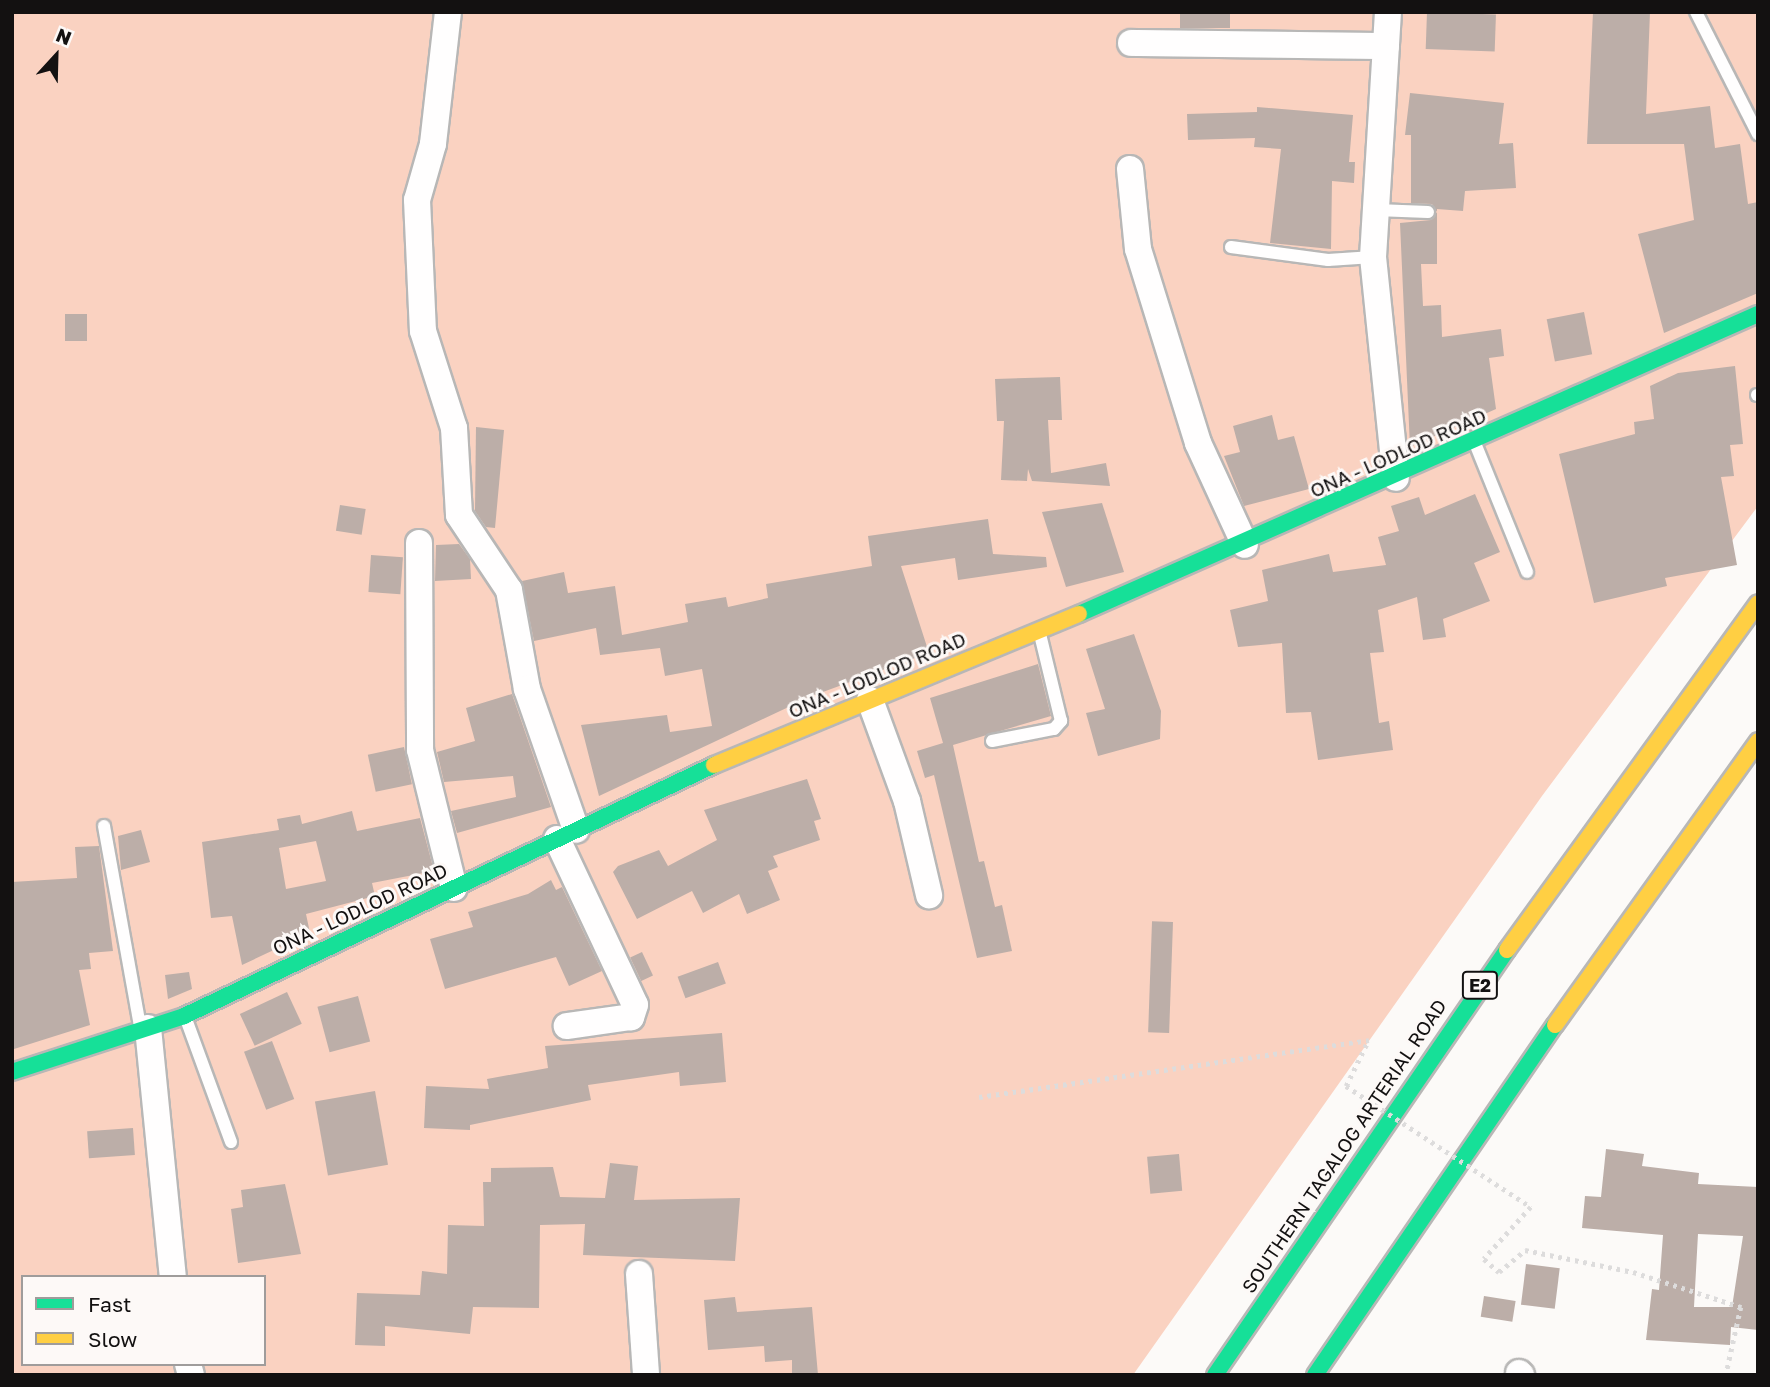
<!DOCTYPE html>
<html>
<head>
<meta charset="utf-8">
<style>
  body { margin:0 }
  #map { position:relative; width:1770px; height:1387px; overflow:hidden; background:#fcfaf8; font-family:"Golos Text",sans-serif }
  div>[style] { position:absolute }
  .forest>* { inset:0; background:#fad2c1 }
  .building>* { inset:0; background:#bcaea8; transform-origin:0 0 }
  .path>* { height:4.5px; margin-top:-2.25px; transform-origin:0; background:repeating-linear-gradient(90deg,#dddcdc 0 3.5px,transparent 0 8.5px) }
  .roads { filter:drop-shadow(2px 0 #b8b7b6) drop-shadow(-2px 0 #b8b7b6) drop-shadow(0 2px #b8b7b6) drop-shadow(0 -2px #b8b7b6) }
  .lane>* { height:12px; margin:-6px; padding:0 6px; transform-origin:6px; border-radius:6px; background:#fffefe }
  .street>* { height:26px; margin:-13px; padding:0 13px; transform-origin:13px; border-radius:13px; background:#fffefe }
  .fast>* { height:16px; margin:-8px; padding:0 8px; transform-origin:8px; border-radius:8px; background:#16e098 }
  .slow>* { height:16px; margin:-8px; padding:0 8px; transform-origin:8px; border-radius:8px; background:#ffcf43 }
  .path-bridge>* { height:4.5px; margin-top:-2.25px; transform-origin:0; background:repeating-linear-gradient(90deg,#dddcdc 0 3.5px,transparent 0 8.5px) }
  span { translate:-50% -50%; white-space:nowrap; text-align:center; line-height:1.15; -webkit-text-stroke:6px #fdf9f7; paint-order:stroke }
  .shield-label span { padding:2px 5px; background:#fdf9f7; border:2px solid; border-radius:5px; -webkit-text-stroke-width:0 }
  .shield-label { font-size:18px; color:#131111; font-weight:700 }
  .street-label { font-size:19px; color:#131111 }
  .frame { position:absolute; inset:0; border:14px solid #131111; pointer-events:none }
  .legend { position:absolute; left:21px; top:1275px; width:245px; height:91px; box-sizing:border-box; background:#fdf9f7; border:2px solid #9f9c9b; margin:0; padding:9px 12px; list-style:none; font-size:21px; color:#131111 }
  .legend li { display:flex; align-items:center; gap:14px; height:35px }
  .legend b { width:35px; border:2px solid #9f9c9b }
  .north { position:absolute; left:21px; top:21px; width:70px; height:70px; -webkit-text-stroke:5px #fdf9f7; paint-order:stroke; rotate:22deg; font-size:19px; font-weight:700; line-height:28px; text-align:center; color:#131111 }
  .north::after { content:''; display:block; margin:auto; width:24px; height:32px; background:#131111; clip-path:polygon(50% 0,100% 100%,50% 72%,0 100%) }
</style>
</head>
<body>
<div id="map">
  <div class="forest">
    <div style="clip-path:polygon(evenodd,12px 12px,1758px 12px,1758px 506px,1542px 796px,1133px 1375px,12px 1375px,12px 12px,23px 1277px,264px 1277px,264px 1364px,23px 1364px,23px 1277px)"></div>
  </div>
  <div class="building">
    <div style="left:1180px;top:12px;width:50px;height:16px"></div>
    <div style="left:1427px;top:12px;width:69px;height:37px;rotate:2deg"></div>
    <div style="clip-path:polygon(1593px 12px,1650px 12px,1646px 114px,1710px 106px,1715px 148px,1740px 144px,1748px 204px,1758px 202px,1758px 293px,1664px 333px,1638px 234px,1694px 220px,1684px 144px,1587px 144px)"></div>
    <div style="clip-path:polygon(1410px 93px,1504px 103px,1499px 144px,1513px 143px,1516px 188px,1465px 191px,1463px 211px,1437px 209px,1437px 264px,1421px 264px,1423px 306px,1441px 305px,1442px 337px,1501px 329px,1504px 356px,1489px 358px,1496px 409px,1410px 447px,1400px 223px,1431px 220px,1437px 212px,1432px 204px,1411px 203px,1411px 135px,1405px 135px)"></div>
    <div style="clip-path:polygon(1257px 107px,1353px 115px,1349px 162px,1355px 162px,1354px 183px,1332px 181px,1331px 249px,1270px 243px,1281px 149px,1254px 147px,1255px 138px,1188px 140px,1187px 114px,1257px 112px)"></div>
    <div style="left:1584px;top:312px;width:43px;height:38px;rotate:79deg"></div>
    <div style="left:65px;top:314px;width:22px;height:27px"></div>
    <div style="clip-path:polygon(1735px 366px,1743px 444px,1730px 445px,1734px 476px,1721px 477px,1737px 565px,1665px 578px,1667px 586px,1594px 603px,1559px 454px,1635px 434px,1634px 422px,1654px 419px,1650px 386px,1678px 373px)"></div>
    <div style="clip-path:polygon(1060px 377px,1062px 420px,1048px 420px,1051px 473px,1106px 463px,1110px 486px,1032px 481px,1028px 469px,1027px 481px,1001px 480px,1004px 421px,997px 421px,995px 379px)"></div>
    <div style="clip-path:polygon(1272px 415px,1278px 440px,1294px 436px,1309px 489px,1244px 506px,1224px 456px,1240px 452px,1233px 426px)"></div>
    <div style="clip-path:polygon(476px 427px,504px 430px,495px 528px,486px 527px,475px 511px)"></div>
    <div style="clip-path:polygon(1475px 494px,1500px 552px,1474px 563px,1490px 601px,1443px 619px,1446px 637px,1423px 640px,1417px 597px,1378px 610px,1384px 652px,1370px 653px,1379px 723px,1389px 721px,1393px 750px,1318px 760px,1311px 712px,1286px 713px,1282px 643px,1238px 647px,1230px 610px,1268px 601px,1262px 570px,1329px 554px,1333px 572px,1386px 565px,1378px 537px,1399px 531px,1391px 506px,1419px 497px,1425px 515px)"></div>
    <div style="clip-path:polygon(1102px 503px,1124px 572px,1066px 587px,1042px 512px)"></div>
    <div style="left:340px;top:505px;width:26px;height:26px;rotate:9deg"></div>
    <div style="clip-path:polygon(988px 519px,993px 554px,1046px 557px,1047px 567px,958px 580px,955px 558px,901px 566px,929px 653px,812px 696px,599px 796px,581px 725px,667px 715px,670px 732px,712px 726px,702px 669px,665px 676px,660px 648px,600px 655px,596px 628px,534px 641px,522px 581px,564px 572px,568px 593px,615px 586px,622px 635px,688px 622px,685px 604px,726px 597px,728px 607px,768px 598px,766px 584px,872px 566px,868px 536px)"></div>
    <div style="clip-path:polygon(459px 544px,470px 559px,471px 579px,435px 581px,436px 545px)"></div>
    <div style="left:371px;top:555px;width:32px;height:37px;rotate:4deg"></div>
    <div style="clip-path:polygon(1134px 634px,1161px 711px,1160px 739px,1098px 756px,1086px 713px,1105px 709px,1086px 649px)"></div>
    <div style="clip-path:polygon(1038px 664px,1051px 716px,953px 745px,979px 862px,984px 861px,995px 907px,1002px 905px,1012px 951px,977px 958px,934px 775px,925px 778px,917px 751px,943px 743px,930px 698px)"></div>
    <div style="clip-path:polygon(512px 694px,551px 807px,457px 833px,451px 811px,516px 797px,513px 776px,444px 782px,437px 752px,475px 741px,466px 708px)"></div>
    <div style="left:404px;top:747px;width:38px;height:37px;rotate:78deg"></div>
    <div style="clip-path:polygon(807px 779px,821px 819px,814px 821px,820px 840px,773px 856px,778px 867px,768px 871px,780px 900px,747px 914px,739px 894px,703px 913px,692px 891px,637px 919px,613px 872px,618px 866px,659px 850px,668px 866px,717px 840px,704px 810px)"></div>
    <div style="clip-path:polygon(evenodd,352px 811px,357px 831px,420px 818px,434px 871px,372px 883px,375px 896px,306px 914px,310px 933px,242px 965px,232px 916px,211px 918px,202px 842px,279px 830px,277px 819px,300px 815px,302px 824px,352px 811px,316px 841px,326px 881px,286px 889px,279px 848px,316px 841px)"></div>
    <div style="clip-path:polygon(141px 830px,150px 862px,121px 870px,118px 836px)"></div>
    <div style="clip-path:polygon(99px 846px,113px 951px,89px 953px,91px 969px,79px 970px,90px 1025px,14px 1049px,12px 882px,77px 878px,75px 847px)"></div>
    <div style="clip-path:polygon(551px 880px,556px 890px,562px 887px,602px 971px,569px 986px,556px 957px,445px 989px,430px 939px,473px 927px,468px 912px,528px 894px)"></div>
    <div style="left:1173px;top:922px;width:111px;height:21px;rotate:92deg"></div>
    <div style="left:642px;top:952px;width:26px;height:13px;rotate:65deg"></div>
    <div style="left:718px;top:962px;width:23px;height:43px;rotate:70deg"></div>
    <div style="clip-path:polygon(189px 972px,192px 989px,168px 999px,165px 975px)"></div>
    <div style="left:287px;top:992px;width:35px;height:52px;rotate:65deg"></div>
    <div style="left:358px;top:996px;width:47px;height:42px;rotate:75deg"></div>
    <div style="clip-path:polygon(722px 1033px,726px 1082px,680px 1086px,679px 1072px,588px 1085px,591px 1100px,470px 1125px,470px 1130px,424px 1128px,426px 1086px,489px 1089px,487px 1079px,548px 1068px,545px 1046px)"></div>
    <div style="left:272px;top:1041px;width:62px;height:30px;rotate:69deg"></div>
    <div style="left:375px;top:1091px;width:75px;height:61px;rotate:80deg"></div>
    <div style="left:133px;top:1128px;width:27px;height:46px;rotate:86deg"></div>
    <div style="clip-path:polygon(evenodd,1606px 1149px,1644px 1154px,1642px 1166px,1699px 1173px,1698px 1184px,1758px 1187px,1758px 1330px,1731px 1327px,1730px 1345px,1646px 1340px,1652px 1289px,1659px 1290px,1663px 1235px,1582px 1228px,1585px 1196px,1601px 1197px,1606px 1149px,1698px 1234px,1743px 1236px,1732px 1307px,1694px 1307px,1698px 1234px)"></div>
    <div style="left:1179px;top:1154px;width:37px;height:32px;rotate:85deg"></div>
    <div style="clip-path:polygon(610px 1163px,638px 1166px,634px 1200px,740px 1198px,735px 1261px,583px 1255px,585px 1224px,540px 1225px,539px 1308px,473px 1307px,470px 1334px,385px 1326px,385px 1346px,355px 1345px,357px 1293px,420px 1295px,422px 1271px,447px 1274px,448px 1225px,484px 1226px,483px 1182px,491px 1182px,491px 1168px,553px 1167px,560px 1197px,605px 1198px)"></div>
    <div style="clip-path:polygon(285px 1184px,301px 1254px,238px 1263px,231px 1209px,243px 1207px,241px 1190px)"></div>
    <div style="left:1526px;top:1264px;width:34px;height:41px;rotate:7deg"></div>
    <div style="left:1484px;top:1296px;width:32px;height:21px;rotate:9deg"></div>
    <div style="clip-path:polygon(735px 1297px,737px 1312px,812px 1307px,818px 1375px,792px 1375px,792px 1360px,765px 1362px,764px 1346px,708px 1350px,704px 1300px)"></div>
  </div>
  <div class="path">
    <div style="left:1346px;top:1086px;width:50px;rotate:-63.9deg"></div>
    <div style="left:979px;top:1097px;width:394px;rotate:-8.3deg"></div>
    <div style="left:1531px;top:1207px;width:70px;rotate:132.1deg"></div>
    <div style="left:1484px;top:1259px;width:20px;rotate:41deg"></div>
    <div style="left:1499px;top:1272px;width:34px;rotate:-40deg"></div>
    <div style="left:1525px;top:1250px;width:110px;rotate:11.5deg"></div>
    <div style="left:1633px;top:1272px;width:114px;rotate:18deg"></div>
    <div style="left:1741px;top:1307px;width:70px;rotate:102.4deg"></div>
  </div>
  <div class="roads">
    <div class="lane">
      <div style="left:1696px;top:12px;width:137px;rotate:63.1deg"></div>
      <div style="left:1376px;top:210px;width:52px;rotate:2.2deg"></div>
      <div style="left:1231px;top:247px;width:98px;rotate:7.6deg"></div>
      <div style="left:1328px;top:260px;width:45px;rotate:-3.8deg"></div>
      <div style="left:1757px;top:395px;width:1px"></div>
      <div style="left:1475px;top:443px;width:139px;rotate:68deg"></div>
      <div style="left:992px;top:741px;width:63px;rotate:-11deg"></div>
      <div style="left:1054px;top:729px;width:11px;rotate:-49deg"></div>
      <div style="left:1061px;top:721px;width:89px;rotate:-103.6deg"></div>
      <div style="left:104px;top:826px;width:203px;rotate:79.8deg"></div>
      <div style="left:186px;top:1019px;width:131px;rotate:69.9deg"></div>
    </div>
    <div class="street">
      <div style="left:448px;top:12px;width:133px;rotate:96.5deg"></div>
      <div style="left:433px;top:144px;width:58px;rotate:105.9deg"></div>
      <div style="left:417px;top:200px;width:131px;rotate:87.4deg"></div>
      <div style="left:423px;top:331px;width:102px;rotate:72.3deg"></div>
      <div style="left:454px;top:428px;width:87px;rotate:86.7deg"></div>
      <div style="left:459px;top:515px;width:90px;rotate:56.3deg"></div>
      <div style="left:509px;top:590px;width:101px;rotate:79.7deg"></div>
      <div style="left:527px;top:689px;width:149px;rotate:70.8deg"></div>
      <div style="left:1388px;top:12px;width:245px;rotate:93.5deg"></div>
      <div style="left:1373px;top:257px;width:222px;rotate:84.1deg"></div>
      <div style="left:1131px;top:43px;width:255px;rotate:0.7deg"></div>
      <div style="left:1130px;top:169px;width:80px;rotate:84.3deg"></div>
      <div style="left:1138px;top:249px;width:203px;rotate:72.8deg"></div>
      <div style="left:1198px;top:443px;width:112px;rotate:65.3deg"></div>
      <div style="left:419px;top:543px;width:207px;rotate:89.7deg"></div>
      <div style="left:420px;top:750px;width:142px;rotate:76.2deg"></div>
      <div style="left:870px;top:700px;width:108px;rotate:69.9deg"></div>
      <div style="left:907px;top:801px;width:97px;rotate:76.8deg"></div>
      <div style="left:557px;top:839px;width:183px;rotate:64.8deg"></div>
      <div style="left:635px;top:1005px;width:13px;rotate:108deg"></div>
      <div style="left:631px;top:1017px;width:65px;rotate:172deg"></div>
      <div style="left:148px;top:1028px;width:250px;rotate:84.3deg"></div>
      <div style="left:639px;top:1274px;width:101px;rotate:86deg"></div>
      <div style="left:188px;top:1364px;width:11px;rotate:75deg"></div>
      <div style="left:1519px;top:1373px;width:3px;rotate:45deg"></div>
    </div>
    <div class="fast">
      <div style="left:1079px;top:614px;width:742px;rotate:-23.84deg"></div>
      <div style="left:12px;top:1072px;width:181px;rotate:-18deg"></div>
      <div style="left:184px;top:1016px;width:586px;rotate:-25.34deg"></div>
      <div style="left:1215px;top:1375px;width:516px;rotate:-55.51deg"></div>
      <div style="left:1315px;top:1375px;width:424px;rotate:-55.6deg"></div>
    </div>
    <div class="slow">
      <div style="left:714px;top:765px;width:395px;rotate:-22.5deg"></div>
      <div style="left:1507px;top:950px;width:428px;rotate:-54.1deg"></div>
      <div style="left:1555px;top:1025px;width:349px;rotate:-54.4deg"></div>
    </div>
  </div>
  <div class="path-bridge">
    <div style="left:1346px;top:1086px;width:221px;rotate:33.2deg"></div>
  </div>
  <div class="shield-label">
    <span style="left:1480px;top:985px">E2</span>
  </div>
  <div class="street-label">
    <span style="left:1398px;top:453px;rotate:-24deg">ONA - LODLOD ROAD</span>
    <span style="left:877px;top:675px;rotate:-23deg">ONA - LODLOD ROAD</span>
    <span style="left:360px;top:909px;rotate:-25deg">ONA - LODLOD ROAD</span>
    <span style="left:1344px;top:1146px;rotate:-56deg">SOUTHERN TAGALOG ARTERIAL ROAD</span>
  </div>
  <div class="frame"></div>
  <ul class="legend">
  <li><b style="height:9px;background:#16e098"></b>Fast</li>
  <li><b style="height:9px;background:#ffcf43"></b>Slow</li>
  </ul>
  <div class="north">N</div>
</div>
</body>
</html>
